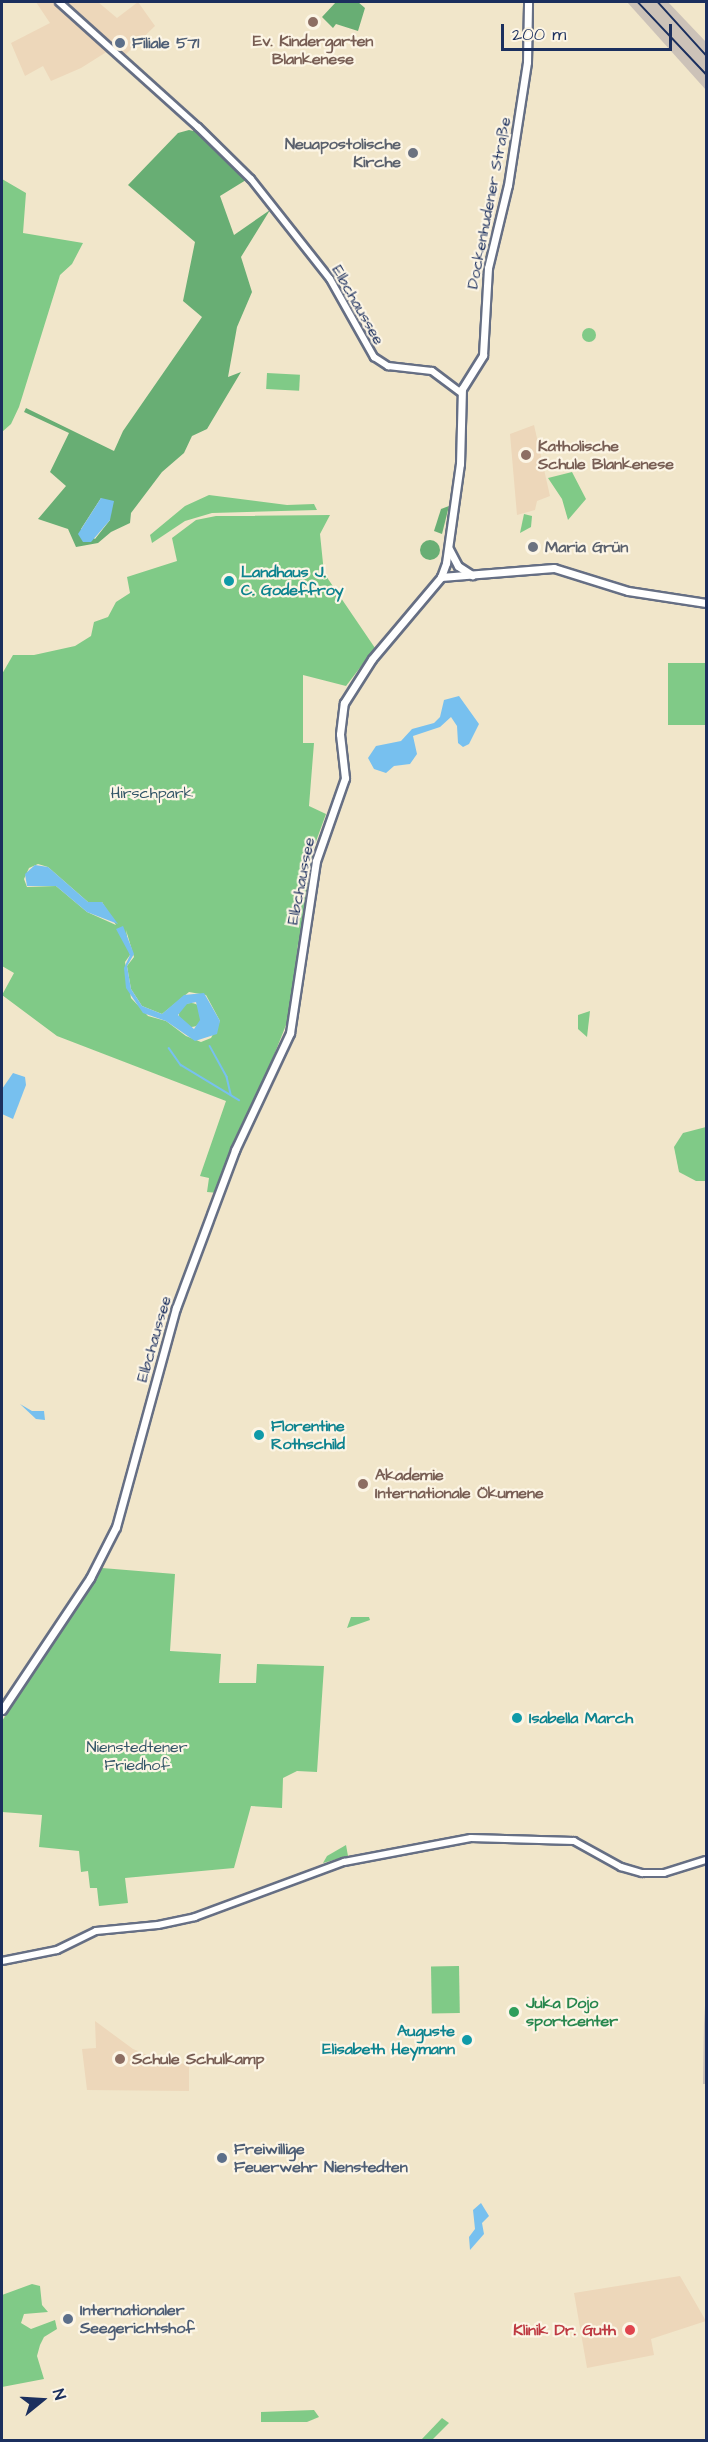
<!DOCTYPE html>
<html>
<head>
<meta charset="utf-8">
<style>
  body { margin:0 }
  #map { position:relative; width:708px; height:2442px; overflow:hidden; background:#f1e6ca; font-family:"Architects Daughter",sans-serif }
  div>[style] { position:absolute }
  .built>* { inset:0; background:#edd7ba }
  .industrial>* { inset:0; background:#ccc2b8 }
  .green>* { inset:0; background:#80ca87; transform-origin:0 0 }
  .round { border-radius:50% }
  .forest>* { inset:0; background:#68ae74 }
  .water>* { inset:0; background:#77c0ef }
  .stream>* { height:1.5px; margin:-0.75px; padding:0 0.75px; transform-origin:0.75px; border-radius:0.75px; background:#77c0ef }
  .roads { filter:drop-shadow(2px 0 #666f84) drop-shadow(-2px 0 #666f84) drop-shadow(0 2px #666f84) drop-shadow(0 -2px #666f84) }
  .tertiary>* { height:6px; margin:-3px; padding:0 3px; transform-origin:3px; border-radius:3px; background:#fff }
  .secondary>* { height:7px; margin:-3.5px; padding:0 3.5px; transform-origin:3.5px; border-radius:3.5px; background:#fff }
  .tram>* { height:1.5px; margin:-0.75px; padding:0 0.75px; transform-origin:0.75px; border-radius:0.75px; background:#1b2f5e }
  .dots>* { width:16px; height:16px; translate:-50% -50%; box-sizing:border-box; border:3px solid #fcf5e5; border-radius:50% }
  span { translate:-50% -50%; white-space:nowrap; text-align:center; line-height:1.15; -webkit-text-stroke:4.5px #fcf5e5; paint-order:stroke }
  .education-label { font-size:16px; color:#785e54; font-weight:700 }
  .left { translate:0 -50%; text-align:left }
  .service-label { font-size:16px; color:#4e5e75; font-weight:700 }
  .worship-label { font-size:16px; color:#5b616d; font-weight:700 }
  .right { translate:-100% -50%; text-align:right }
  .street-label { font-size:16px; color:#1b2f5e }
  .culture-label { font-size:16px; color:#0d838f; font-weight:700 }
  .park-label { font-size:16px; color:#345668 }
  .leisure-label { font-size:16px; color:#27864d; font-weight:700 }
  .health-label { font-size:16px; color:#be3a42; font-weight:700 }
  .frame { position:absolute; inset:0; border:3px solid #1b2f5e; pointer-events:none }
  .north { position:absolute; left:12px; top:2370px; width:60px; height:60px; -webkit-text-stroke:4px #fcf5e5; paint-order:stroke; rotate:72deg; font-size:16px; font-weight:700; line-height:24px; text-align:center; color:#1b2f5e }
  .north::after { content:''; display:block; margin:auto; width:21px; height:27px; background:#1b2f5e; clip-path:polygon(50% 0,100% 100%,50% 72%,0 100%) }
  .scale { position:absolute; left:501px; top:24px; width:171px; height:27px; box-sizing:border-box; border:3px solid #1b2f5e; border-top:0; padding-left:8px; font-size:18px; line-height:21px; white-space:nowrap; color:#1b2f5e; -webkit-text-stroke:4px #fcf5e5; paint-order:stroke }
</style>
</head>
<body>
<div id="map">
  <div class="built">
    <div style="clip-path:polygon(36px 2px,98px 2px,117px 18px,138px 2px,155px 26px,125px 55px,101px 34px,94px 40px,108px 51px,81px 68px,51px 81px,43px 66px,25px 76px,11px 43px,50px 23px)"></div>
    <div style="clip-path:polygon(534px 425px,550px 496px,537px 501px,535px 510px,517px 515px,510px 434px)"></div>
    <div style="clip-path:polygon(95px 2021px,133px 2049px,164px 2062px,189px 2064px,189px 2091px,87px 2090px,82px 2049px,96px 2048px)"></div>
    <div style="clip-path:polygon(680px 2276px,706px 2321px,651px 2339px,654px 2355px,587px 2368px,574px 2293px)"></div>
  </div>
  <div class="industrial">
    <div style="clip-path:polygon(627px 2px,668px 2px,706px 42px,706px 90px)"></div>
    <div style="clip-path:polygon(706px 1987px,706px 2084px,703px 2084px,704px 2024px)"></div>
  </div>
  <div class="green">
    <div style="clip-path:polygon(2px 179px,26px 193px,23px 233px,83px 243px,72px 264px,60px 275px,19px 407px,11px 424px,2px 432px)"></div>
    <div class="round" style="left:582px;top:328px;width:14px;height:14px"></div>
    <div style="left:267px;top:373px;width:33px;height:16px;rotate:3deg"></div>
    <div style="clip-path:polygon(572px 472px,586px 499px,568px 520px,562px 499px,548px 478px)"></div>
    <div style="clip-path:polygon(209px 495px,287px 505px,314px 504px,317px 510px,212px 513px,185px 521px,152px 543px,150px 535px,185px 506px)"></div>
    <div style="clip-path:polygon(524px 514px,532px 516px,531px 527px,520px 533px)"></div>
    <div style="clip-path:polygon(evenodd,330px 515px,320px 534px,324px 573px,375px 648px,346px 686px,303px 675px,303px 743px,314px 743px,309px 806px,326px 814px,311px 855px,317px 856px,303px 944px,298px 944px,290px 1015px,219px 1193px,207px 1192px,209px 1178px,200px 1176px,226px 1101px,57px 1036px,2px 995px,14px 973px,2px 966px,2px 674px,13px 655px,34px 655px,75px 646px,91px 636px,94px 622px,108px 617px,116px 602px,130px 593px,127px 577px,177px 561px,172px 538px,196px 520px,216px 516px,330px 515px,38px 864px,48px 867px,88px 902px,102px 902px,116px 925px,87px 912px,56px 886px,27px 887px,24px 879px,29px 868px,38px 864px,330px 515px,126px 930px,134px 957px,127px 966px,131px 989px,142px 1006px,162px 1014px,189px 992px,206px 995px,220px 1021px,211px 1038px,201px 1042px,186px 1036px,166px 1021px,148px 1016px,131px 998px,125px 962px,130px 955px,126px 930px)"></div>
    <div style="left:668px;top:663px;width:38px;height:62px"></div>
    <div class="round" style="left:179px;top:1003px;width:24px;height:24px"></div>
    <div style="clip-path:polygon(590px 1011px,587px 1037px,578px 1029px,578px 1015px)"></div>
    <div style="clip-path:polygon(706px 1127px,706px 1181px,696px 1181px,679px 1172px,674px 1147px,683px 1133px)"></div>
    <div style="clip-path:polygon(102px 1568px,175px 1574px,170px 1651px,221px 1654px,219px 1683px,256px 1683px,257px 1664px,324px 1666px,317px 1772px,297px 1771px,283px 1778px,282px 1808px,251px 1806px,234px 1868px,125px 1878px,128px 1903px,99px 1906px,97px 1888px,90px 1888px,88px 1871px,81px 1872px,79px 1851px,39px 1847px,42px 1815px,2px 1812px,2px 1721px)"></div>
    <div style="clip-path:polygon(351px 1617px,369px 1617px,370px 1620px,347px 1628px)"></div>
    <div style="clip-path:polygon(346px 1845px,348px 1856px,323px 1863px,327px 1856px)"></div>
    <div style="left:459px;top:1966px;width:47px;height:28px;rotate:89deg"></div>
    <div style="clip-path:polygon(32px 2284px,40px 2286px,42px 2305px,48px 2312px,24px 2314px,21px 2323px,31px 2329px,55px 2320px,57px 2329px,44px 2337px,40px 2345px,37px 2356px,44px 2379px,2px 2387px,2px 2295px)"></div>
    <div style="clip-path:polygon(314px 2410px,319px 2417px,307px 2422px,261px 2422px,261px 2412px)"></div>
    <div style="clip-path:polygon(442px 2418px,449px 2423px,432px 2440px,421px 2440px)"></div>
  </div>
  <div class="forest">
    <div style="clip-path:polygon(336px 2px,358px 2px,365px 8px,358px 31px,336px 24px,333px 28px,322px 17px)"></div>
    <div style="clip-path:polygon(evenodd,189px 130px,198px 132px,246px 180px,220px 196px,234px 235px,270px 210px,241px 257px,252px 292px,237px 327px,228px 377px,241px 372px,207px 429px,192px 436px,184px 453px,162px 472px,131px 513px,130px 523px,111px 532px,98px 543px,76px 547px,68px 529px,38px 519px,66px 486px,50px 472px,69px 433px,24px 412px,26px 408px,114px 451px,123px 431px,202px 317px,183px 301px,195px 242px,128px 185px,178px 133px,189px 130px,101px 498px,110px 520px,95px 539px,81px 529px,101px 498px)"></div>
    <div style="clip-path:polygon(449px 506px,442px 534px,434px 531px,441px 509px)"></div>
    <div class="round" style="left:420px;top:540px;width:20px;height:20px"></div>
  </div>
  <div class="water">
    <div style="clip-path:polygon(101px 498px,114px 501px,110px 520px,91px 542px,83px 542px,78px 534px)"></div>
    <div style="clip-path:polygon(459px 696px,479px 724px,469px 744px,463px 747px,458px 743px,457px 726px,451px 717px,440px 727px,413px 736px,417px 754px,410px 764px,394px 766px,386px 773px,374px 769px,368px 758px,376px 746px,401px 741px,412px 729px,434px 723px,440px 717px,444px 700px)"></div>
    <div style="clip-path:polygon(35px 865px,48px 867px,88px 902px,102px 902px,118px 924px,87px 912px,56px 886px,27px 886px,25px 874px)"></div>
    <div style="clip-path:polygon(evenodd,123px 926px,134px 954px,127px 966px,131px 989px,142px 1006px,162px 1014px,184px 995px,204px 993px,220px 1021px,217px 1034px,195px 1041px,166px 1021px,143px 1013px,126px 988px,124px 968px,130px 955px,116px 929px,123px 926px,196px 1002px,200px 1020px,194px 1029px,178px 1015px,187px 1004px,196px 1002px)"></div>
    <div style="clip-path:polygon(13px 1073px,25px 1077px,26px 1085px,13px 1119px,2px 1114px,2px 1089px)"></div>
    <div style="clip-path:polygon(20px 1404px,32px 1411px,44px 1411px,45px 1420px,36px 1419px)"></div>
    <div style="clip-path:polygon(481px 2203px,489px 2216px,482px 2223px,484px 2234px,470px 2250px,469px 2237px,475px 2229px,473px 2210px)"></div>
  </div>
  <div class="stream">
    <div style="left:210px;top:1046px;width:35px;rotate:61deg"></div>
    <div style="left:227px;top:1077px;width:18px;rotate:77deg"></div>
    <div style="left:169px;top:1048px;width:21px;rotate:55deg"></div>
    <div style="left:181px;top:1065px;width:68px;rotate:31.1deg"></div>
  </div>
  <div class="roads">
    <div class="tertiary">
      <div style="left:59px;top:2px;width:187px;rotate:42deg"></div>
      <div style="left:198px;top:127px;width:74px;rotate:44.5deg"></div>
      <div style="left:251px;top:179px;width:127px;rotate:51.7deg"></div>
      <div style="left:330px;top:279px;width:90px;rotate:60.6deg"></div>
      <div style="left:374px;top:357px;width:17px;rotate:33deg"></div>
      <div style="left:388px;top:366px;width:44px;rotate:6.5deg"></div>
      <div style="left:432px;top:371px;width:36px;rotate:37deg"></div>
      <div style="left:2px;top:1961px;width:56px;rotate:-11.3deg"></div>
      <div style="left:57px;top:1950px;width:43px;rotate:-26deg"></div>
      <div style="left:96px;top:1931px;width:62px;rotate:-5.5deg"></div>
      <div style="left:158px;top:1925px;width:38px;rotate:-12deg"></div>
      <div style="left:195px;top:1917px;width:159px;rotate:-20.3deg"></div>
      <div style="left:344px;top:1862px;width:129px;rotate:-10.7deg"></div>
      <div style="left:471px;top:1838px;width:103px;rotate:1.7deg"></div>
      <div style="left:574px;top:1841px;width:54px;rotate:29deg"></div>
      <div style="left:621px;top:1867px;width:22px;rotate:16deg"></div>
      <div style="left:642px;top:1873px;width:22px"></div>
      <div style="left:664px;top:1873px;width:44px;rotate:-17.2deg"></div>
    </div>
    <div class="secondary">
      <div style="left:449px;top:549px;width:19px;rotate:62deg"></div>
      <div style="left:458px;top:566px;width:17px;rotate:33deg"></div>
      <div style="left:441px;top:577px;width:113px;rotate:-4.6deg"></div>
      <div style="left:554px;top:568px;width:77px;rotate:17.3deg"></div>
      <div style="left:628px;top:591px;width:79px;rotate:8.7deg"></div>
      <div style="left:2px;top:1710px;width:159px;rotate:-56.3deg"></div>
      <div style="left:90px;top:1578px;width:57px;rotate:-63deg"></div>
      <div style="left:116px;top:1527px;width:227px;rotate:-74.7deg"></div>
      <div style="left:176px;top:1308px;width:169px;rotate:-69.5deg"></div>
      <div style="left:235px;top:1150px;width:129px;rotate:-64.8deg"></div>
      <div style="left:290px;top:1033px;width:174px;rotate:-81.4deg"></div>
      <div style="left:316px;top:861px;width:88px;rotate:-70.7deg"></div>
      <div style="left:345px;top:778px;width:44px;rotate:-96.5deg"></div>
      <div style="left:340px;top:734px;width:31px;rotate:-83deg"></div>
      <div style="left:344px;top:703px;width:52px;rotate:-57.5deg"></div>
      <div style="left:372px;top:659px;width:107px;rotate:-49.9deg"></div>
      <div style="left:441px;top:577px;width:15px;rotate:-70deg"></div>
      <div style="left:446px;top:563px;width:100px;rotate:-82deg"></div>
      <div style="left:460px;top:464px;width:75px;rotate:-88.5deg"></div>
      <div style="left:462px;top:389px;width:40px;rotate:-58deg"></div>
      <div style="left:483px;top:355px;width:87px;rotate:-86.7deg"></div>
      <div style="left:488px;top:268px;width:85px;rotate:-76.5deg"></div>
      <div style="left:508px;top:185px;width:124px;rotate:-81.2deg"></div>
      <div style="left:527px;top:62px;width:60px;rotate:-89deg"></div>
    </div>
  </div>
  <div class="tram">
    <div style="left:638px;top:2px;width:99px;rotate:46.6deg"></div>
    <div style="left:658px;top:2px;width:72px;rotate:47.8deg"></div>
  </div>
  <div class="dots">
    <div style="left:313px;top:22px;background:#8d6e63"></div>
    <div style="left:120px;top:43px;background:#5c6f8a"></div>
    <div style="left:413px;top:153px;background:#6b7280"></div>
    <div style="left:526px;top:455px;background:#8d6e63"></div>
    <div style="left:533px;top:547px;background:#6b7280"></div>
    <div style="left:229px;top:581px;background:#0f9aa8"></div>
    <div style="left:259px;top:1435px;background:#0f9aa8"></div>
    <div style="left:363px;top:1484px;background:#8d6e63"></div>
    <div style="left:517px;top:1718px;background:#0f9aa8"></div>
    <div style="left:514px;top:2012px;background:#2e9e5b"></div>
    <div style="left:467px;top:2040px;background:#0f9aa8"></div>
    <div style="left:120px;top:2059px;background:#8d6e63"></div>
    <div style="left:222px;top:2158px;background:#5c6f8a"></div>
    <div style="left:68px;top:2319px;background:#5c6f8a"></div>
    <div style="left:630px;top:2330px;background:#e0444e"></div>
  </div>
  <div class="education-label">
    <span style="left:313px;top:50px">Ev. Kindergarten<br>Blankenese</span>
    <span class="left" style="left:538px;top:455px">Katholische<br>Schule Blankenese</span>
    <span class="left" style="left:375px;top:1484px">Akademie<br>Internationale Ökumene</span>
    <span class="left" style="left:132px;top:2059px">Schule Schulkamp</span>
  </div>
  <div class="service-label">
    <span class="left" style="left:132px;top:43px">Filiale 571</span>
    <span class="left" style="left:234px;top:2158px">Freiwillige<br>Feuerwehr Nienstedten</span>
    <span class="left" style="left:80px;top:2319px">Internationaler<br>Seegerichtshof</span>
  </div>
  <div class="worship-label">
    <span class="right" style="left:401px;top:153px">Neuapostolische<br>Kirche</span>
    <span class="left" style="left:545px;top:547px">Maria Grün</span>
  </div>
  <div class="street-label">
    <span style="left:489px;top:203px;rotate:-79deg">Dockenhudener Straße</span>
    <span style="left:358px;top:305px;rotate:60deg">Elbchaussee</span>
    <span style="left:301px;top:881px;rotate:-79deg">Elbchaussee</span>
    <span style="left:154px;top:1339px;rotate:-74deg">Elbchaussee</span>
  </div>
  <div class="culture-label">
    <span class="left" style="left:241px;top:581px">Landhaus J.<br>C. Godeffroy</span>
    <span class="left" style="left:271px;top:1435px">Florentine<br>Rothschild</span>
    <span class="left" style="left:529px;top:1718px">Isabella March</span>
    <span class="right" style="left:455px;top:2040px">Auguste<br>Elisabeth Heymann</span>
  </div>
  <div class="park-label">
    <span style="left:152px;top:793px">Hirschpark</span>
    <span style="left:137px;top:1756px">Nienstedtener<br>Friedhof</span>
  </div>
  <div class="leisure-label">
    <span class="left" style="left:526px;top:2012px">Juka Dojo<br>sportcenter</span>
  </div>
  <div class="health-label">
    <span class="right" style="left:616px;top:2330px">Klinik Dr. Guth</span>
  </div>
  <div class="frame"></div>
  <div class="north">N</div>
  <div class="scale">200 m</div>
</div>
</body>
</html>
